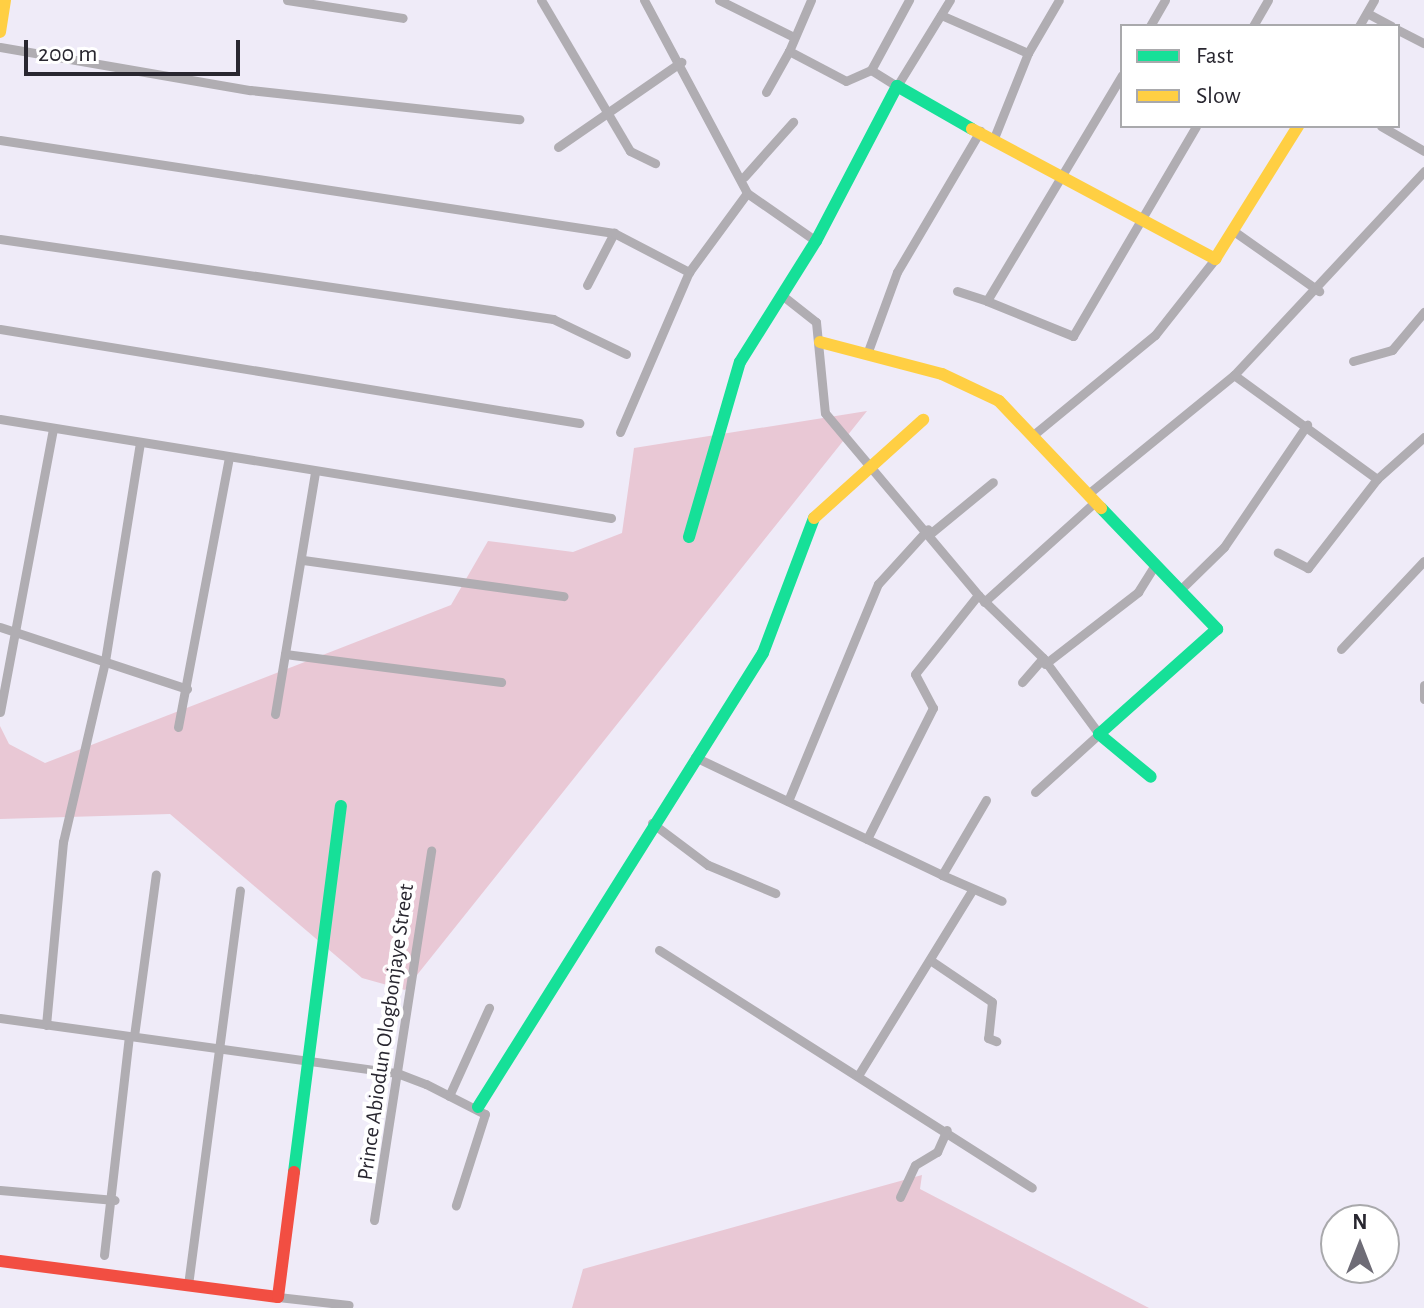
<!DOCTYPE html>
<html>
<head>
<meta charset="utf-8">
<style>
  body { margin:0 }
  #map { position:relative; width:1424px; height:1308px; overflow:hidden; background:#efebf8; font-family:"Alegreya Sans",sans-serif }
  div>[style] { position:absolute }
  .green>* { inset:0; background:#e9c8d5 }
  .street>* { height:9px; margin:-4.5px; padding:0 4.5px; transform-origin:4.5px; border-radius:4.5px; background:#b0adb2 }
  .fast>* { height:12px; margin:-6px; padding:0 6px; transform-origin:6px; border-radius:6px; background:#16e098 }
  .slow>* { height:12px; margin:-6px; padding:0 6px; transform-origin:6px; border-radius:6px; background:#ffcf43 }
  .jam>* { height:12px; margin:-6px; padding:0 6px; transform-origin:6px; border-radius:6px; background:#f24e42 }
  span { translate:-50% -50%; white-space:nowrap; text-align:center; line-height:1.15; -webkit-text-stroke:8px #fff; paint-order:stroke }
  .street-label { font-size:22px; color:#292730 }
  .legend { position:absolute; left:1120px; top:24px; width:280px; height:104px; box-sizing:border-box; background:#fff; border:2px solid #a9a9ac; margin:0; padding:10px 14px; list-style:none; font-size:24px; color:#292730 }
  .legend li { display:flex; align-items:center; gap:16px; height:40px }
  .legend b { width:40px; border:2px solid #a9a9ac }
  .north { position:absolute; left:1320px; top:1204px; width:80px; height:80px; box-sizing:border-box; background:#fff; border:2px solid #a9a9ac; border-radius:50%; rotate:0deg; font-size:22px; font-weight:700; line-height:32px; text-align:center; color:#292730 }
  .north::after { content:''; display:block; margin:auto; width:28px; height:36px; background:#6e6c76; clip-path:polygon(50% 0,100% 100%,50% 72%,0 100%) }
  .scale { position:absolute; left:24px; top:40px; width:216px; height:36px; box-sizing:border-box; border:4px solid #292730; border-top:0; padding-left:10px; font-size:24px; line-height:28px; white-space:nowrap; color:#292730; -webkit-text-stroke:6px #fff; paint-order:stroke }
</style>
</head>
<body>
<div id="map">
  <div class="green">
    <div style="clip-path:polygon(867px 411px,405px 990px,362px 978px,170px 814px,0 819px,0 726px,9px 744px,45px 763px,451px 605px,488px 541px,573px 552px,622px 533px,634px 448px)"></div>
    <div style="clip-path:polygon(922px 1175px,920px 1189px,1149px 1308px,572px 1308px,583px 1269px)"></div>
  </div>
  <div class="street">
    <div style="left:287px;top:0;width:117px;rotate:8.8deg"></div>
    <div style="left:541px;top:0;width:175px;rotate:59.5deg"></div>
    <div style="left:630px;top:151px;width:28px;rotate:26deg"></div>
    <div style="left:644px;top:0;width:219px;rotate:61.9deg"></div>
    <div style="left:747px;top:193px;width:84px;rotate:34.8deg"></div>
    <div style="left:719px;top:0;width:84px;rotate:26.3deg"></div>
    <div style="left:811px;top:0;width:56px;rotate:113.3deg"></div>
    <div style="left:789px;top:51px;width:64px;rotate:27.8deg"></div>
    <div style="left:846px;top:81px;width:27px;rotate:-24deg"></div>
    <div style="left:871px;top:70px;width:31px;rotate:32deg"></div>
    <div style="left:897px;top:86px;width:101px;rotate:-58.4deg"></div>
    <div style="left:1367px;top:13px;width:27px;rotate:28deg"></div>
    <div style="left:941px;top:15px;width:95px;rotate:23.6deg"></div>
    <div style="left:1150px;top:26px;width:30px;rotate:-60deg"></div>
    <div style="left:1253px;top:26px;width:30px;rotate:-60deg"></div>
    <div style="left:1359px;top:26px;width:30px;rotate:-60deg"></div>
    <div style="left:1398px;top:30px;width:29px;rotate:27deg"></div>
    <div style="left:0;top:47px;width:254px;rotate:9.8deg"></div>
    <div style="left:250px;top:90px;width:271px;rotate:6.2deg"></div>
    <div style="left:871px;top:70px;width:80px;rotate:-61.5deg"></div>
    <div style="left:1122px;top:75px;width:263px;rotate:120.9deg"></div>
    <div style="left:987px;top:301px;width:93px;rotate:22.1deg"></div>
    <div style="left:1073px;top:336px;width:243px;rotate:-59.6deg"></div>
    <div style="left:766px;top:92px;width:47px;rotate:-60.7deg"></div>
    <div style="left:1381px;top:126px;width:50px;rotate:30.2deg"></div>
    <div style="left:994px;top:138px;width:92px;rotate:-68.2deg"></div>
    <div style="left:1028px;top:53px;width:61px;rotate:-59.7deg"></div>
    <div style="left:0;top:140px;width:621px;rotate:8.61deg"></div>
    <div style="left:558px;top:147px;width:150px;rotate:-34.6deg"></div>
    <div style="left:744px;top:177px;width:74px;rotate:-48.3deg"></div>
    <div style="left:1235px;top:232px;width:103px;rotate:35.1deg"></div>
    <div style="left:0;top:239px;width:559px;rotate:8.23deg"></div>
    <div style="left:553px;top:319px;width:81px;rotate:25.6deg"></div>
    <div style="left:587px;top:285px;width:59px;rotate:-62.6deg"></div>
    <div style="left:614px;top:233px;width:85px;rotate:27.5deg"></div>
    <div style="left:957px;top:291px;width:32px;rotate:18deg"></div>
    <div style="left:783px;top:296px;width:42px;rotate:38.2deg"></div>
    <div style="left:816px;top:322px;width:91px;rotate:84.4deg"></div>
    <div style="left:825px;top:413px;width:238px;rotate:49.9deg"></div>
    <div style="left:978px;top:595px;width:91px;rotate:44.1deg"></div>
    <div style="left:1043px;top:658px;width:32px;rotate:131deg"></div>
    <div style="left:0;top:329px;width:587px;rotate:9.22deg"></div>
    <div style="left:867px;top:354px;width:87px;rotate:-69.9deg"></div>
    <div style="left:897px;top:272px;width:164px;rotate:-59.5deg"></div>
    <div style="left:1353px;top:361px;width:41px;rotate:-15.8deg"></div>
    <div style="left:1392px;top:350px;width:50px;rotate:-49.9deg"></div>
    <div style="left:1234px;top:375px;width:177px;rotate:36deg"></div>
    <div style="left:1377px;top:479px;width:113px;rotate:127.8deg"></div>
    <div style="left:1308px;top:568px;width:34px;rotate:-153deg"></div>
    <div style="left:0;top:419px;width:619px;rotate:9.2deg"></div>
    <div style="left:620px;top:432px;width:174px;rotate:-66.7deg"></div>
    <div style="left:689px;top:272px;width:98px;rotate:-53.7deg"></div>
    <div style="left:1032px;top:436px;width:159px;rotate:-39.4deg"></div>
    <div style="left:1155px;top:335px;width:97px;rotate:-51.7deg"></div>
    <div style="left:1377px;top:479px;width:63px;rotate:-41.8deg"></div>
    <div style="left:1088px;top:494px;width:188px;rotate:-39.2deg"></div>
    <div style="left:1234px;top:375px;width:279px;rotate:-47deg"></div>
    <div style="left:931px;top:533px;width:80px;rotate:-39.4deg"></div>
    <div style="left:303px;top:560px;width:263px;rotate:7.9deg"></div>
    <div style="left:1179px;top:591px;width:63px;rotate:-44.4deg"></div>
    <div style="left:1224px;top:547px;width:148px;rotate:-55.8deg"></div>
    <div style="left:984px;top:602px;width:148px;rotate:-42deg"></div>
    <div style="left:0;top:627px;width:197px;rotate:18.3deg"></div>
    <div style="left:1341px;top:649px;width:121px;rotate:-46.7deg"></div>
    <div style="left:285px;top:654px;width:218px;rotate:7.4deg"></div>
    <div style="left:1045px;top:664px;width:118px;rotate:-37.7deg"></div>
    <div style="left:1138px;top:592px;width:32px;rotate:-58deg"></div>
    <div style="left:1424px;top:685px;width:14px;rotate:90deg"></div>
    <div style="left:0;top:712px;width:288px;rotate:-79.4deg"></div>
    <div style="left:275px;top:714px;width:245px;rotate:-80.6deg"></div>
    <div style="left:178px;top:727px;width:274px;rotate:-79.3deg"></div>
    <div style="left:695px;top:757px;width:274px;rotate:25.5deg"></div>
    <div style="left:942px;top:875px;width:87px;rotate:-59.6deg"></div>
    <div style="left:1035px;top:792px;width:86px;rotate:-42.2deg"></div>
    <div style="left:1099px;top:734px;width:94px;rotate:-126.4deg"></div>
    <div style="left:788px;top:801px;width:235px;rotate:-67.5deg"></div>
    <div style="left:878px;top:584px;width:74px;rotate:-47.7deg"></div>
    <div style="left:652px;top:823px;width:70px;rotate:36.9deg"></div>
    <div style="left:708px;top:865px;width:73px;rotate:22.7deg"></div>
    <div style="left:867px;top:839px;width:147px;rotate:-63.3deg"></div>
    <div style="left:933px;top:708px;width:38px;rotate:-118deg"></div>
    <div style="left:915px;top:674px;width:101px;rotate:-51.4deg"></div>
    <div style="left:942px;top:875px;width:65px;rotate:23.4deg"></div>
    <div style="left:659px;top:950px;width:442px;rotate:32.5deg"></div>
    <div style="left:933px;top:962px;width:71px;rotate:34.1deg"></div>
    <div style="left:992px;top:1002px;width:36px;rotate:96deg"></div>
    <div style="left:988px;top:1038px;width:9px;rotate:21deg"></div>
    <div style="left:0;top:1018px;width:401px;rotate:7.9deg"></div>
    <div style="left:397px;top:1073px;width:31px;rotate:21deg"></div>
    <div style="left:426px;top:1084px;width:66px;rotate:27deg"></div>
    <div style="left:485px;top:1114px;width:96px;rotate:107.7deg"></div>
    <div style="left:46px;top:1025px;width:184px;rotate:-84.7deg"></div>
    <div style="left:63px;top:842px;width:186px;rotate:-76.9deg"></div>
    <div style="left:105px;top:661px;width:221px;rotate:-80.9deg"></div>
    <div style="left:134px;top:1036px;width:163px;rotate:-82.3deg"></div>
    <div style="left:859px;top:1074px;width:216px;rotate:-58.4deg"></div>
    <div style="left:449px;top:1096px;width:97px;rotate:-65.6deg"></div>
    <div style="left:0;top:1190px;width:115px;rotate:5deg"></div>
    <div style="left:900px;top:1197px;width:35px;rotate:-65deg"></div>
    <div style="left:915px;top:1165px;width:26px;rotate:-31deg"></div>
    <div style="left:937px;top:1152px;width:24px;rotate:-66deg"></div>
    <div style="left:374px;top:1220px;width:374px;rotate:-81.2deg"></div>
    <div style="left:104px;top:1255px;width:219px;rotate:-83.5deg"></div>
    <div style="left:188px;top:1285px;width:398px;rotate:-82.5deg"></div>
    <div style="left:278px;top:1297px;width:71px;rotate:6.4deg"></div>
  </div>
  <div class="fast">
    <div style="left:1101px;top:508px;width:168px;rotate:46.2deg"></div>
    <div style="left:1217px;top:629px;width:158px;rotate:138.3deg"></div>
    <div style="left:1099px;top:734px;width:67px;rotate:39.6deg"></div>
    <div style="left:689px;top:537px;width:182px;rotate:-73.8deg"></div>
    <div style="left:740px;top:362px;width:143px;rotate:-57.9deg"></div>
    <div style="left:816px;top:241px;width:175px;rotate:-62.4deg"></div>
    <div style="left:897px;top:86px;width:86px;rotate:29.8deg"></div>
    <div style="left:478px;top:1107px;width:536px;rotate:-57.88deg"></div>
    <div style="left:763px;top:653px;width:144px;rotate:-69.3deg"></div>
    <div style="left:294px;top:1172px;width:369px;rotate:-82.7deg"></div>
  </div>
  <div class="slow">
    <div style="left:0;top:32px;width:32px;rotate:-81deg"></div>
    <div style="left:972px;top:129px;width:276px;rotate:28.1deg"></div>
    <div style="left:1215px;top:259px;width:157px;rotate:-58deg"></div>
    <div style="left:820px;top:342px;width:126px;rotate:14.7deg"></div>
    <div style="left:942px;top:374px;width:63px;rotate:25.3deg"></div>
    <div style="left:999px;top:401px;width:148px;rotate:46.4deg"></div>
    <div style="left:814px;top:518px;width:147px;rotate:-42deg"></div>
  </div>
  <div class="jam">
    <div style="left:0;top:1261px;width:280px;rotate:7.4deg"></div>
    <div style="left:278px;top:1297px;width:126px;rotate:-82.7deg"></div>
  </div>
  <div class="street-label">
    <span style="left:386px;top:1032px;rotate:-82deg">Prince Abiodun Ologbonjaye Street</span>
  </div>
  <ul class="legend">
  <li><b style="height:10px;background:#16e098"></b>Fast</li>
  <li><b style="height:10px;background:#ffcf43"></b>Slow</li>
  </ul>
  <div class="north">N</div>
  <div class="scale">200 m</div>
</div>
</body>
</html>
